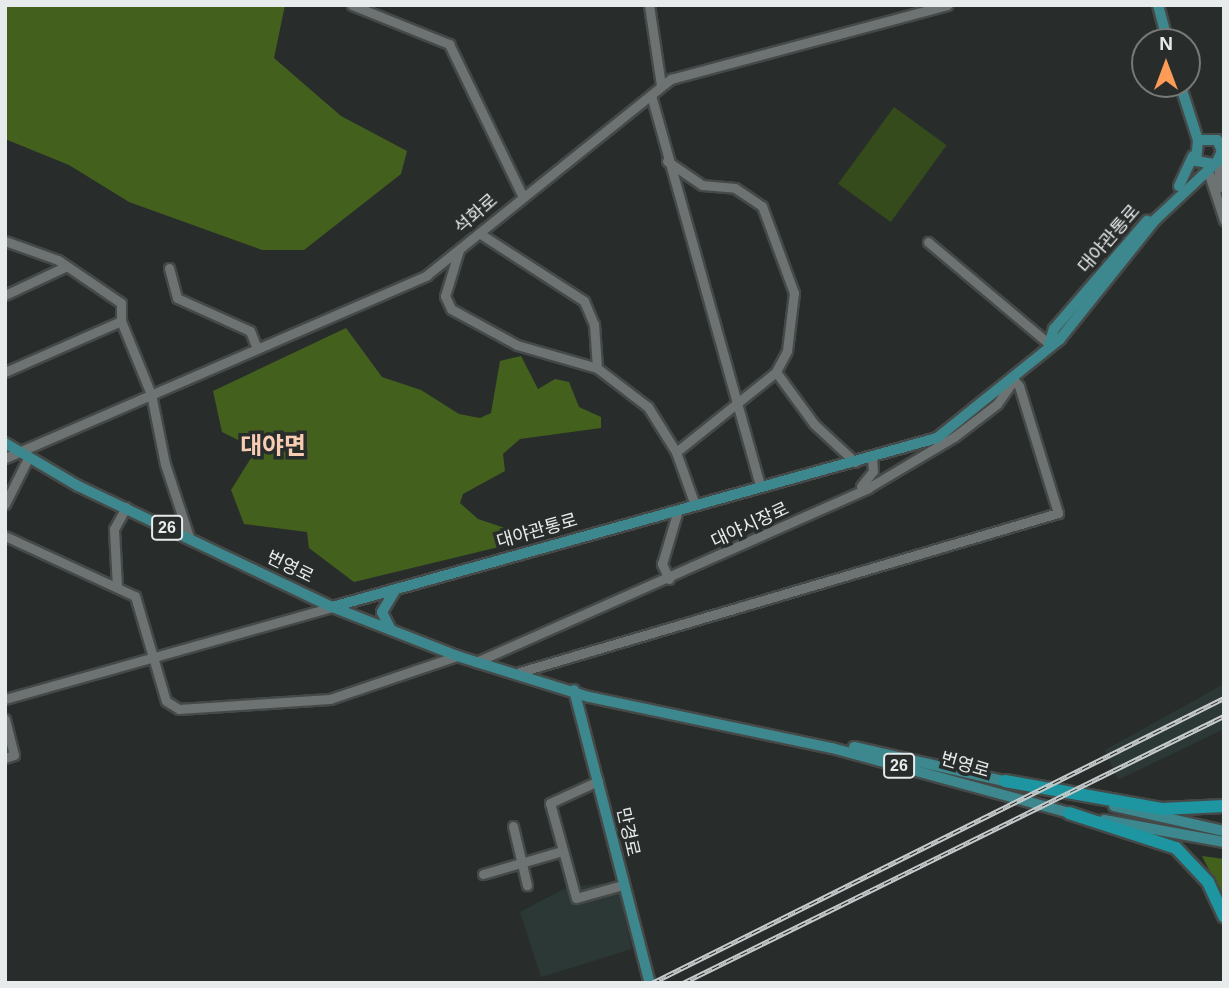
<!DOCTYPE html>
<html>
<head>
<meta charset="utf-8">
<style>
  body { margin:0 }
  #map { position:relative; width:1229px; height:988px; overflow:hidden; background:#282d2c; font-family:Helvetica,"Noto Sans KR",sans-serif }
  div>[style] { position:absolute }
  .built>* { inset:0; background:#2c3835 }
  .green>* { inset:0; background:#354b1b; transform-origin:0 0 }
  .forest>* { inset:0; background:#43601d }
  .roads { filter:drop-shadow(2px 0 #454948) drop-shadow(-2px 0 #454948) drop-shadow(0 2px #454948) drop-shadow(0 -2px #454948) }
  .minor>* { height:9px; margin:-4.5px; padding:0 4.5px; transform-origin:4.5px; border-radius:4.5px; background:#6d7372 }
  .major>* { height:10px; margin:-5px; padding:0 5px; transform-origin:5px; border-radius:5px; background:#3d888e }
  .highway>* { height:12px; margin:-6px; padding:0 6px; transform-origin:6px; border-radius:6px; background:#1d96a1 }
  .rail>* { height:5px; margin-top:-2.5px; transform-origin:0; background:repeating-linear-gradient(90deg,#282d2c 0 8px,#c7cbcb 0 16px); box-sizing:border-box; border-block:2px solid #c7cbcb }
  span { translate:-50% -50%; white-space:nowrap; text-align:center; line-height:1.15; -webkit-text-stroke:7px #282d2c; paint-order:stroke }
  .shield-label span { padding:2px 5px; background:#282d2c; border:2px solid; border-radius:5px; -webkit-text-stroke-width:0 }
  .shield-label { font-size:16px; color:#e8ebeb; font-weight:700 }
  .street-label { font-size:18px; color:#e8ebeb }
  .district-label { font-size:24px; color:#f8cdb3; font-weight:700 }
  .frame { position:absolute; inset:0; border:7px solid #e8ebeb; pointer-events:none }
  .north { position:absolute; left:1131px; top:28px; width:70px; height:70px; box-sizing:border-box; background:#282d2c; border:2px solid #757978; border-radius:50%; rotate:0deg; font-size:19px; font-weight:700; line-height:28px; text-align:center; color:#e8ebeb }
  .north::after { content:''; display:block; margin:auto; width:24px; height:32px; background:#fe9c57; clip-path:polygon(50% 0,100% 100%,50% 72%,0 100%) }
</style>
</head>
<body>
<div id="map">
  <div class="built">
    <div style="clip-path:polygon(1224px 684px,1224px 729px,1118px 780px,1105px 750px)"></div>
    <div style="clip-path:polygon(617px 882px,632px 949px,541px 977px,520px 912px,568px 887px)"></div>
  </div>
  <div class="green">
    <div style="left:894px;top:107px;width:65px;height:95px;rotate:36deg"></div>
  </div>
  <div class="forest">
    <div style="clip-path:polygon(5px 5px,285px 5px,274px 58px,341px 116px,407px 151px,401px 174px,304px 250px,262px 250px,129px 202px,69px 165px,5px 139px)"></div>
    <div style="clip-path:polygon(346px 328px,382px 377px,421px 390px,459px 414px,480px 418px,491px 413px,500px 361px,521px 356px,538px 389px,555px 379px,569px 382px,579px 407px,601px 417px,601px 428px,520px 439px,503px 454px,505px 471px,463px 494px,460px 503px,478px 519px,508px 529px,507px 545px,354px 582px,309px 548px,307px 532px,244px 524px,231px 490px,251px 458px,238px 440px,222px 432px,213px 391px)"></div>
    <div style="clip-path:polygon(1202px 856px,1224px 859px,1224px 897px,1207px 866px)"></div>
  </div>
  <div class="roads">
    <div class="minor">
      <div style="left:352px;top:5px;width:105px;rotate:21.9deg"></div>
      <div style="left:449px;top:44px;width:168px;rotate:64.2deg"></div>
      <div style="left:649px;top:5px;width:81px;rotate:81.5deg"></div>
      <div style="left:651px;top:95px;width:406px;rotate:74.4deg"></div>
      <div style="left:667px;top:161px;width:42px;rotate:34.4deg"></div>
      <div style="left:702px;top:185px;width:33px;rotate:5deg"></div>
      <div style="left:735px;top:188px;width:32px;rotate:34deg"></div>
      <div style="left:762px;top:206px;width:93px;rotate:69.8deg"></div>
      <div style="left:794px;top:293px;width:58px;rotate:96.9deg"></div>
      <div style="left:787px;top:351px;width:24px;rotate:118deg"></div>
      <div style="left:776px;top:372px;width:128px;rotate:141.3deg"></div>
      <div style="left:1207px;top:168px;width:55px;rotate:71.9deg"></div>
      <div style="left:1218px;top:188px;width:28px;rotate:-88deg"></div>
      <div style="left:479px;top:233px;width:125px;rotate:32.9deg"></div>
      <div style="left:584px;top:301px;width:25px;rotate:67deg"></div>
      <div style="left:594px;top:324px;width:44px;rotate:86.1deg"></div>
      <div style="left:5px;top:241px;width:56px;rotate:19.7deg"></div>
      <div style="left:58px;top:260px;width:76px;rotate:34.3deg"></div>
      <div style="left:121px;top:303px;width:18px;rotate:90deg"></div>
      <div style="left:121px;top:321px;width:79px;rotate:67.7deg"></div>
      <div style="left:151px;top:394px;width:71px;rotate:78.7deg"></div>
      <div style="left:165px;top:464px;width:77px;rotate:71.8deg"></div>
      <div style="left:928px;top:242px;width:158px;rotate:40.1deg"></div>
      <div style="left:459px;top:250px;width:48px;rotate:106.9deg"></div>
      <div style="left:445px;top:296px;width:14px;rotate:65deg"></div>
      <div style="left:451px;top:309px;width:75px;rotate:28.6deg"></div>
      <div style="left:517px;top:345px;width:83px;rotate:16deg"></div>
      <div style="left:597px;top:368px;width:64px;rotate:37.4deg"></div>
      <div style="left:648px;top:407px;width:53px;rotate:58.1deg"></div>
      <div style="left:676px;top:452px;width:56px;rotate:70.3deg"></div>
      <div style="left:169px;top:268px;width:31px;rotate:75deg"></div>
      <div style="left:177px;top:298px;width:80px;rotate:24.3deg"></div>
      <div style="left:250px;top:331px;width:18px;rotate:68deg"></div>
      <div style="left:5px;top:295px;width:68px;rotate:-25.1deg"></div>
      <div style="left:5px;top:372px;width:127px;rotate:-23.7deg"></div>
      <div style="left:776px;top:372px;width:64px;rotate:53.8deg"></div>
      <div style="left:814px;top:424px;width:56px;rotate:42.8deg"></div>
      <div style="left:5px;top:458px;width:460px;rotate:-23.4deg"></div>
      <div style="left:427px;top:275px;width:313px;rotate:-38.8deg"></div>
      <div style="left:671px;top:79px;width:286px;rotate:-15deg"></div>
      <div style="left:861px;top:486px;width:19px;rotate:-51deg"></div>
      <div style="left:873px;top:471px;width:13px;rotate:-94deg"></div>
      <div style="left:5px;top:504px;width:51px;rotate:-63.4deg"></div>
      <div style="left:5px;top:536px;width:143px;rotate:24.8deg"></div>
      <div style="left:135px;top:596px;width:109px;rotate:73.6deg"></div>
      <div style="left:166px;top:701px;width:15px;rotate:32deg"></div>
      <div style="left:179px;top:709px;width:151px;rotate:-3.8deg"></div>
      <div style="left:330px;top:699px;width:134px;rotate:-18.7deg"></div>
      <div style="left:669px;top:579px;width:17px;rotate:-115deg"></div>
      <div style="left:662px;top:564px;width:56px;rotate:-73.5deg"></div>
      <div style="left:117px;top:587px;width:58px;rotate:-93deg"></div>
      <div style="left:114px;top:529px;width:25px;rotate:-61deg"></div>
      <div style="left:476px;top:662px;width:429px;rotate:-23.9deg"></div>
      <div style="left:868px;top:488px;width:100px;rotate:-30.7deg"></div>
      <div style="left:954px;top:437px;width:54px;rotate:-37.5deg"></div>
      <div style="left:997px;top:404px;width:29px;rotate:-55deg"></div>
      <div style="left:1014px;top:380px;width:8px;rotate:50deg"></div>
      <div style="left:1019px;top:386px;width:133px;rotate:72.9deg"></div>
      <div style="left:1058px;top:513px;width:561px;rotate:163.54deg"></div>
      <div style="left:5px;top:699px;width:340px;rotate:-15.7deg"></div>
      <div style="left:5px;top:719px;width:37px;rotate:76deg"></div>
      <div style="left:14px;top:755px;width:9px;rotate:162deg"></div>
      <div style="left:598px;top:781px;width:53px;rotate:155.4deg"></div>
      <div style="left:550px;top:803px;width:98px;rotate:74.7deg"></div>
      <div style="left:576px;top:898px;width:49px;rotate:-15.5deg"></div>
      <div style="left:513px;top:826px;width:61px;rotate:76.7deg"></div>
      <div style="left:483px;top:874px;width:82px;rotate:-16.2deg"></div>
    </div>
    <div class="major">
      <div style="left:1158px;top:5px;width:38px;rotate:75deg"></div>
      <div style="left:1180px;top:84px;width:59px;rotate:72.2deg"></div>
      <div style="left:1179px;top:186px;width:33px;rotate:-65deg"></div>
      <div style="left:1049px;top:344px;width:16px;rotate:-72deg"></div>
      <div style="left:1054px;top:329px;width:143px;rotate:-49.3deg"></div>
      <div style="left:5px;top:443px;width:85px;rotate:30.5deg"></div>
      <div style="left:78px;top:486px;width:281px;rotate:25.5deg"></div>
      <div style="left:332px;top:607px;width:134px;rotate:21.4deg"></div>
      <div style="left:457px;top:656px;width:138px;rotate:17.3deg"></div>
      <div style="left:589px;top:697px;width:248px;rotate:11.9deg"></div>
      <div style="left:832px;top:748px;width:254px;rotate:15.3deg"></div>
      <div style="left:332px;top:607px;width:628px;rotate:-15.61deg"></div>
      <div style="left:937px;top:438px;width:158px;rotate:-38.8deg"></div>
      <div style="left:1060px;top:339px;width:152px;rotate:-51.4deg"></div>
      <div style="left:1155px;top:220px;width:85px;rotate:-43.1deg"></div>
      <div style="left:1217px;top:162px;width:12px;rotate:-66deg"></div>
      <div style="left:1222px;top:151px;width:12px;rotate:-114deg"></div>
      <div style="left:1217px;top:140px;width:19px;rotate:180deg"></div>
      <div style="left:1198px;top:140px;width:21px;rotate:95deg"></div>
      <div style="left:1196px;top:161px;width:18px;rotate:9deg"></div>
      <div style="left:391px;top:630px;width:20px;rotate:-117deg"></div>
      <div style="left:382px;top:612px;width:27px;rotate:-59deg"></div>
      <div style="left:574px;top:690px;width:303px;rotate:75.5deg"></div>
      <div style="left:854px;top:747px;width:163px;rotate:12.8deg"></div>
      <div style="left:1114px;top:806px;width:113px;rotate:12.8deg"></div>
      <div style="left:1104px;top:820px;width:122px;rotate:10.4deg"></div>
    </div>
    <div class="highway">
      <div style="left:1005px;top:781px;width:159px;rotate:10.1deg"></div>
      <div style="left:1162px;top:809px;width:62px;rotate:-2.8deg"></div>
      <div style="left:1069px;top:813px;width:113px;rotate:18.1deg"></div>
      <div style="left:1176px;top:848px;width:47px;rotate:46.7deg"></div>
      <div style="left:1208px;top:882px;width:38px;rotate:65deg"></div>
    </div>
  </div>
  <div class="rail">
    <div style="left:652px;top:983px;width:639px;rotate:-26.48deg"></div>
    <div style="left:683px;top:983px;width:603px;rotate:-26.27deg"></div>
  </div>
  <div class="shield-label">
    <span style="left:167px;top:528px">26</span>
    <span style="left:899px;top:766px">26</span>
  </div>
  <div class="street-label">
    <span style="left:476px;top:214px;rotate:-41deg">석화로</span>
    <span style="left:1109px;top:239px;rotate:-49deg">대야관통로</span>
    <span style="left:750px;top:525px;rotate:-25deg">대야시장로</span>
    <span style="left:537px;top:531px;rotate:-16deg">대야관통로</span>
    <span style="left:290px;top:567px;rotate:26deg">번영로</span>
    <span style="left:965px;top:765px;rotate:16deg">번영로</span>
    <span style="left:628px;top:832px;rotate:77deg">만경로</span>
  </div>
  <div class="district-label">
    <span style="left:273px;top:446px">대야면</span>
  </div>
  <div class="frame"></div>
  <div class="north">N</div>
</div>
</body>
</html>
